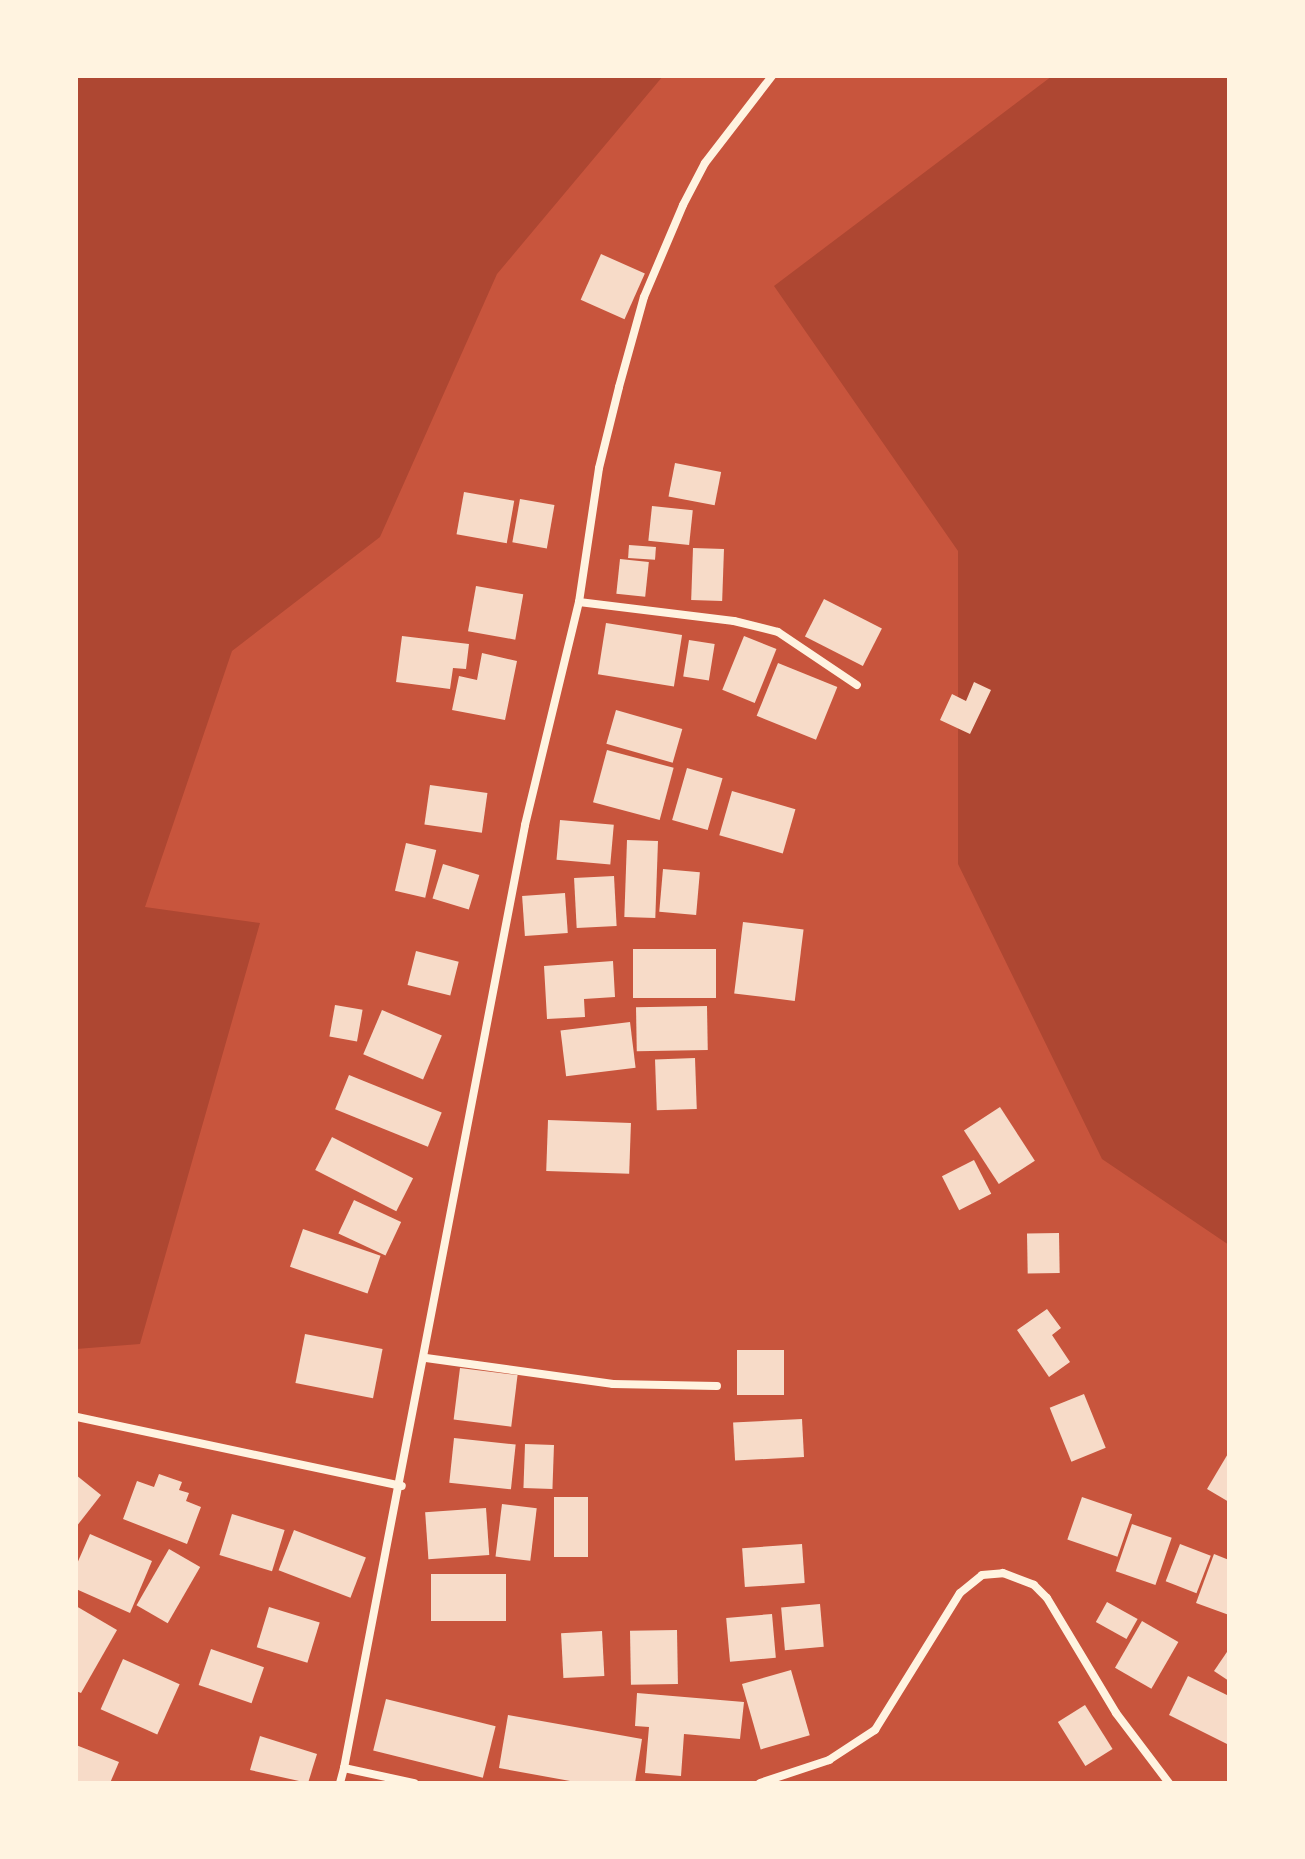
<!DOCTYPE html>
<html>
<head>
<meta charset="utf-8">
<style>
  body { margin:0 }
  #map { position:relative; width:1305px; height:1859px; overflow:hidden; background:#c8553d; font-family:"Sofia Sans Condensed",sans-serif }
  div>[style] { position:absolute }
  .green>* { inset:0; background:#ae4732 }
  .building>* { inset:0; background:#f7dbc8; transform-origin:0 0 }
  .minor>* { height:8px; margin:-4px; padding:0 4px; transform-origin:4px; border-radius:4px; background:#fff3e0 }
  span { translate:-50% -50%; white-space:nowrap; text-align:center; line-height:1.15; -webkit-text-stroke:8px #fff3e0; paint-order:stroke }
  .frame { position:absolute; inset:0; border:78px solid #fff3e0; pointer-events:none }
</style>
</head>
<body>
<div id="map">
  <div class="green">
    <div style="clip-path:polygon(76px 76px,663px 76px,497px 274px,380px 537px,232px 651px,145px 907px,260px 923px,140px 1344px,76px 1349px)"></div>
    <div style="clip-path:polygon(1052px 76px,1229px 76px,1229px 1245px,1102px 1159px,958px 864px,958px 551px,774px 286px)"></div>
  </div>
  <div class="building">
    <div style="left:601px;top:254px;width:48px;height:50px;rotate:24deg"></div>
    <div style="left:675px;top:463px;width:47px;height:34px;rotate:11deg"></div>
    <div style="left:464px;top:492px;width:51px;height:43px;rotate:10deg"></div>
    <div style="left:520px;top:499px;width:35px;height:44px;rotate:10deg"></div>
    <div style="left:652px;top:506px;width:41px;height:35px;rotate:6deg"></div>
    <div style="left:629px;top:545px;width:27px;height:13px;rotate:4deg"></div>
    <div style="left:693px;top:548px;width:31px;height:52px;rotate:2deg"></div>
    <div style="left:620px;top:559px;width:29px;height:35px;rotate:6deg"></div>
    <div style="left:476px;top:586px;width:48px;height:46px;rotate:10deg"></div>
    <div style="left:824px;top:599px;width:65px;height:42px;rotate:27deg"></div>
    <div style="left:606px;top:623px;width:77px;height:52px;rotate:9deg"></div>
    <div style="clip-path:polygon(402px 636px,469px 644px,466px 669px,453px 668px,450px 689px,396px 682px)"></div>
    <div style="left:744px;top:636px;width:35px;height:58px;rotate:22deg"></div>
    <div style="left:689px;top:640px;width:26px;height:37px;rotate:9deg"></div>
    <div style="clip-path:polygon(482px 653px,517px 661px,505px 720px,452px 710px,459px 676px,477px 680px)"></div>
    <div style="left:778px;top:663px;width:64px;height:57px;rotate:22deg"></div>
    <div style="clip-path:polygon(974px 682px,991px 690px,970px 734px,940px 720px,952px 694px,966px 701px)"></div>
    <div style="left:616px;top:710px;width:69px;height:35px;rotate:16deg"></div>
    <div style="left:607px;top:750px;width:69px;height:54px;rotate:15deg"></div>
    <div style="left:687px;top:768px;width:37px;height:54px;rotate:16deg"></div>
    <div style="left:430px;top:785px;width:58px;height:40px;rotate:8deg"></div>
    <div style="left:732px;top:791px;width:66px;height:46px;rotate:16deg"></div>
    <div style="left:560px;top:820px;width:54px;height:40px;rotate:5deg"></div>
    <div style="left:627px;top:840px;width:31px;height:77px;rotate:2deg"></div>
    <div style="left:406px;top:843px;width:31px;height:49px;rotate:13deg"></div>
    <div style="left:443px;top:864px;width:38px;height:36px;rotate:17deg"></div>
    <div style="left:663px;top:869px;width:37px;height:43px;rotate:5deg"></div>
    <div style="left:614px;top:876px;width:50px;height:40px;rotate:87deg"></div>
    <div style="left:565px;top:893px;width:40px;height:43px;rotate:86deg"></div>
    <div style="left:743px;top:922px;width:61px;height:72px;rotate:7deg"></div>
    <div style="left:633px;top:949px;width:83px;height:49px"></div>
    <div style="left:416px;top:951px;width:44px;height:35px;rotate:14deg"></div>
    <div style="clip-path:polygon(613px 961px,615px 997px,584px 999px,585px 1017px,547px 1019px,544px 966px)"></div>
    <div style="left:335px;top:1005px;width:28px;height:32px;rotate:10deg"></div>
    <div style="left:707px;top:1006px;width:44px;height:71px;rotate:89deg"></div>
    <div style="left:382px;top:1010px;width:65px;height:48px;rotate:23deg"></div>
    <div style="left:630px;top:1022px;width:46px;height:70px;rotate:83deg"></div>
    <div style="left:695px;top:1058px;width:51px;height:40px;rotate:88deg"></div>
    <div style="left:349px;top:1075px;width:100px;height:37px;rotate:22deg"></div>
    <div style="left:1000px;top:1107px;width:64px;height:43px;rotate:57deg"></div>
    <div style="left:548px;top:1120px;width:83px;height:51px;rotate:2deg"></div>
    <div style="left:332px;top:1137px;width:91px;height:37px;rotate:27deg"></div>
    <div style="left:974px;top:1160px;width:38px;height:36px;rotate:63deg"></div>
    <div style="left:354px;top:1200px;width:52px;height:37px;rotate:25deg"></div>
    <div style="left:303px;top:1229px;width:82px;height:40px;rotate:19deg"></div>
    <div style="left:1059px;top:1233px;width:40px;height:32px;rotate:89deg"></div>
    <div style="clip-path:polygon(1047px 1309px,1061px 1328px,1052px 1335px,1070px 1362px,1049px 1377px,1017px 1330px)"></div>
    <div style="left:305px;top:1334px;width:79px;height:50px;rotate:11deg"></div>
    <div style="left:737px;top:1350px;width:47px;height:45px"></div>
    <div style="left:460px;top:1368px;width:58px;height:52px;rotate:7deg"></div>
    <div style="left:1084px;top:1394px;width:58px;height:37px;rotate:68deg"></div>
    <div style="left:802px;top:1419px;width:38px;height:69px;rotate:87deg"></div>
    <div style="left:454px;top:1438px;width:62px;height:45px;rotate:6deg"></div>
    <div style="left:525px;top:1444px;width:29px;height:44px;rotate:2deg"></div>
    <div style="clip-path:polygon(1229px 1452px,1229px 1502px,1207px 1489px)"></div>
    <div style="clip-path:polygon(159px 1474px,182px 1482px,179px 1490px,189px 1493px,186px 1501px,201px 1507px,187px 1544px,123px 1519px,137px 1481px,154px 1487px)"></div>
    <div style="clip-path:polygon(76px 1475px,101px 1495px,76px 1527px)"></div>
    <div style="left:554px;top:1497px;width:34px;height:60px"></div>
    <div style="left:1082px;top:1497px;width:53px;height:45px;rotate:19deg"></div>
    <div style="left:502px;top:1504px;width:35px;height:53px;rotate:7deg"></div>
    <div style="left:486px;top:1508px;width:47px;height:61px;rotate:86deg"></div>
    <div style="left:232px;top:1514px;width:55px;height:43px;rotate:17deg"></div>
    <div style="left:1132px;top:1524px;width:42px;height:50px;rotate:19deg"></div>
    <div style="left:294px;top:1530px;width:77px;height:43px;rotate:21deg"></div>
    <div style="clip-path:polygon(90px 1534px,152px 1561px,130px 1613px,76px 1589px,76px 1566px)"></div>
    <div style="left:802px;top:1544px;width:39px;height:60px;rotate:86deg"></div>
    <div style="left:1180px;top:1544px;width:33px;height:40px;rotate:21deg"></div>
    <div style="left:169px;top:1549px;width:36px;height:65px;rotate:30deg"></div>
    <div style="clip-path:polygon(1214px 1554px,1229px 1560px,1229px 1615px,1196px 1603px)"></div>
    <div style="left:506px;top:1574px;width:47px;height:75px;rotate:90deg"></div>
    <div style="left:1107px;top:1602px;width:35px;height:23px;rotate:29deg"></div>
    <div style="left:820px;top:1604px;width:43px;height:39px;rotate:85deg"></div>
    <div style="clip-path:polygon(76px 1606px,117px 1630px,81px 1693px,76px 1691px)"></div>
    <div style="left:269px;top:1607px;width:53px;height:42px;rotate:17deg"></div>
    <div style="left:772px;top:1614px;width:44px;height:46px;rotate:85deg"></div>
    <div style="left:1142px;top:1621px;width:42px;height:54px;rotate:30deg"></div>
    <div style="left:677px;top:1630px;width:54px;height:47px;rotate:89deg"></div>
    <div style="left:602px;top:1631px;width:45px;height:41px;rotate:87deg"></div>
    <div style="left:211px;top:1649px;width:56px;height:38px;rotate:19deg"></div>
    <div style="clip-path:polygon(1229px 1649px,1229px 1681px,1214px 1671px)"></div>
    <div style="left:123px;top:1659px;width:62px;height:55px;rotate:24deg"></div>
    <div style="left:791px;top:1670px;width:68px;height:51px;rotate:74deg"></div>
    <div style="clip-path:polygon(1188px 1676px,1229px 1696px,1229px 1745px,1169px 1715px)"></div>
    <div style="clip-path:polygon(637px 1693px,744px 1702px,740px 1739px,684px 1734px,681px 1776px,645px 1773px,649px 1727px,635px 1726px)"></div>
    <div style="left:386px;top:1699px;width:113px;height:53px;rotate:14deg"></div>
    <div style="left:1085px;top:1705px;width:52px;height:32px;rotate:58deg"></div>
    <div style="clip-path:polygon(508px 1715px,642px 1739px,635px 1783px,581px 1783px,499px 1768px)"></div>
    <div style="clip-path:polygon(260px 1736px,317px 1754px,308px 1783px,250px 1770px)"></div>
    <div style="clip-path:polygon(76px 1745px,119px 1762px,110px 1783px,76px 1783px)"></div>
  </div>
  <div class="minor">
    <div style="left:579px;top:602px;width:156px;rotate:7deg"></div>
    <div style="left:734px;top:621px;width:45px;rotate:14deg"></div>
    <div style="left:778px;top:632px;width:95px;rotate:33.9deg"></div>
    <div style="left:426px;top:1358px;width:189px;rotate:7.9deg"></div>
    <div style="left:613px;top:1384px;width:104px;rotate:1.1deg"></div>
    <div style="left:77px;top:1417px;width:332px;rotate:12deg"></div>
    <div style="left:344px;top:1768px;width:960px;rotate:-79.13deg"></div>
    <div style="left:525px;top:825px;width:229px;rotate:-76.4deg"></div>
    <div style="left:579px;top:602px;width:135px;rotate:-81.5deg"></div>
    <div style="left:599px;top:468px;width:83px;rotate:-76.1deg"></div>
    <div style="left:619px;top:387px;width:93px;rotate:-74.5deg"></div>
    <div style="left:644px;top:297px;width:100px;rotate:-67deg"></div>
    <div style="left:683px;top:205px;width:47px;rotate:-62.4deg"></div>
    <div style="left:705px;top:163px;width:110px;rotate:-52.4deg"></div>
    <div style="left:340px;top:1783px;width:16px;rotate:-75deg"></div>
    <div style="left:344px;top:1768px;width:72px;rotate:12.1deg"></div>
    <div style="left:760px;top:1783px;width:73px;rotate:-18.4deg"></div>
    <div style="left:829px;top:1760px;width:55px;rotate:-33.1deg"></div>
    <div style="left:875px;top:1730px;width:161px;rotate:-58.2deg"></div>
    <div style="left:960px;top:1593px;width:28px;rotate:-39deg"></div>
    <div style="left:982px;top:1575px;width:21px;rotate:-5deg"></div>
    <div style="left:1003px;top:1573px;width:33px;rotate:21deg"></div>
    <div style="left:1034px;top:1585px;width:18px;rotate:45deg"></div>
    <div style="left:1047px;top:1598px;width:134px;rotate:59deg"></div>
    <div style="left:1116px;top:1713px;width:88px;rotate:52.9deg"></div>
  </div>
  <div class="frame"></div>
</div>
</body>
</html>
